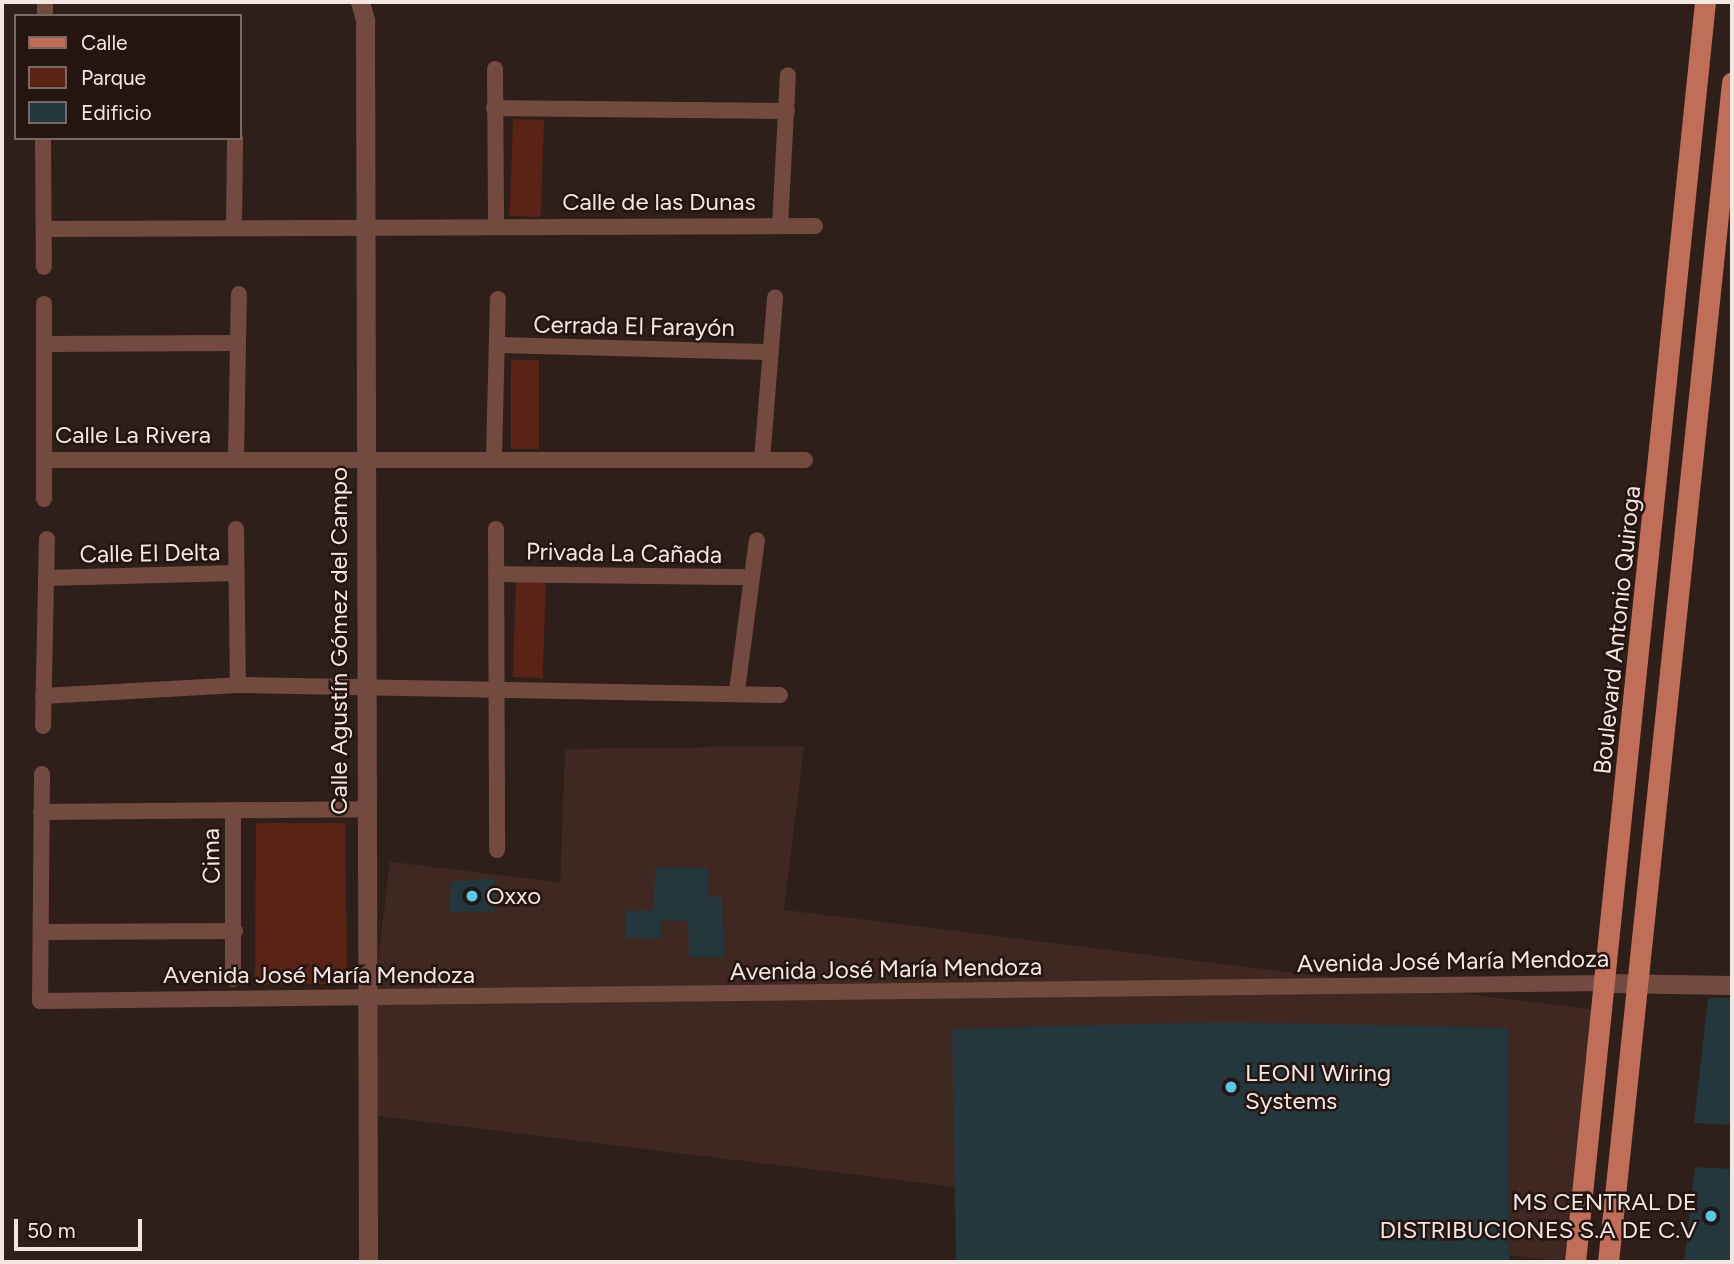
<!DOCTYPE html>
<html>
<head>
<meta charset="utf-8">
<style>
  body { margin:0 }
  #map { position:relative; width:1734px; height:1264px; overflow:hidden; background:#2f1f1a; font-family:Figtree,sans-serif }
  div>[style] { position:absolute }
  .built>* { inset:0; background:#3f2822; transform-origin:0 0 }
  .green>* { inset:0; background:#5b2315; transform-origin:0 0 }
  .building>* { inset:0; background:#24373d }
  .minor>* { height:16px; margin:-8px; padding:0 8px; transform-origin:8px; border-radius:8px; background:#724a3f }
  .tertiary>* { height:19px; margin:-9.5px; padding:0 9.5px; transform-origin:9.5px; border-radius:9.5px; background:#724a3f }
  .primary>* { height:21px; margin:-10.5px; padding:0 10.5px; transform-origin:10.5px; border-radius:10.5px; background:#c06e58 }
  .dots>* { width:19px; height:19px; translate:-50% -50%; box-sizing:border-box; border:4px solid #251511; border-radius:50% }
  span { translate:-50% -50%; white-space:nowrap; text-align:center; line-height:1.15; -webkit-text-stroke:5px #251511; paint-order:stroke }
  .street-label { font-size:24px; color:#f3e7e4 }
  .poi-label { font-size:24px; color:#f3e7e4 }
  .left { translate:0 -50%; text-align:left }
  .right { translate:-100% -50%; text-align:right }
  .frame { position:absolute; inset:0; border:4px solid #f3e7e4; pointer-events:none }
  .legend { position:absolute; left:14px; top:14px; width:228px; height:126px; box-sizing:border-box; background:#251511; border:2px solid #776965; margin:0; padding:9px 12px; list-style:none; font-size:21px; color:#f3e7e4 }
  .legend li { display:flex; align-items:center; gap:14px; height:35px }
  .legend b { width:35px; border:2px solid #776965 }
  .scale { position:absolute; left:14px; top:1219px; width:128px; height:32px; box-sizing:border-box; border:4px solid #f3e7e4; border-top:0; padding-left:9px; font-size:21px; line-height:24px; white-space:nowrap; color:#f3e7e4; -webkit-text-stroke:5px #251511; paint-order:stroke }
</style>
</head>
<body>
<div id="map">
  <div class="built">
    <div style="clip-path:polygon(804px 746px,776px 973px,557px 974px,565px 749px)"></div>
    <div style="left:1598px;top:1010px;width:254px;height:1217px;rotate:97deg"></div>
  </div>
  <div class="green">
    <div style="left:513px;top:119px;width:31px;height:97px;rotate:2deg"></div>
    <div style="left:511px;top:360px;width:28px;height:89px"></div>
    <div style="left:516px;top:580px;width:30px;height:97px;rotate:2deg"></div>
    <div style="clip-path:polygon(256px 823px,345px 823px,347px 973px,336px 984px,255px 985px)"></div>
  </div>
  <div class="building">
    <div style="clip-path:polygon(655px 867px,708px 868px,707px 896px,722px 897px,724px 957px,689px 957px,688px 921px,661px 920px,661px 938px,626px 938px,626px 911px,654px 910px)"></div>
    <div style="clip-path:polygon(494px 878px,496px 911px,449px 912px,451px 882px)"></div>
    <div style="clip-path:polygon(1708px 998px,1732px 998px,1732px 1125px,1694px 1123px)"></div>
    <div style="clip-path:polygon(1222px 1022px,1508px 1028px,1509px 1262px,956px 1262px,952px 1029px)"></div>
    <div style="clip-path:polygon(1695px 1167px,1732px 1169px,1732px 1262px,1684px 1262px)"></div>
  </div>
  <div class="minor">
    <div style="left:45px;top:16px;width:14px;rotate:-90deg"></div>
    <div style="left:495px;top:69px;width:155px;rotate:89.6deg"></div>
    <div style="left:494px;top:108px;width:293px;rotate:0.6deg"></div>
    <div style="left:43px;top:138px;width:129px;rotate:89.6deg"></div>
    <div style="left:234px;top:226px;width:88px;rotate:-89.3deg"></div>
    <div style="left:780px;top:226px;width:151px;rotate:-87deg"></div>
    <div style="left:44px;top:229px;width:771px;rotate:-0.22deg"></div>
    <div style="left:44px;top:304px;width:195px;rotate:90deg"></div>
    <div style="left:44px;top:344px;width:193px;rotate:-0.3deg"></div>
    <div style="left:497px;top:345px;width:273px;rotate:1.5deg"></div>
    <div style="left:236px;top:458px;width:164px;rotate:-89deg"></div>
    <div style="left:494px;top:458px;width:159px;rotate:-88.6deg"></div>
    <div style="left:45px;top:460px;width:760px"></div>
    <div style="left:762px;top:460px;width:163px;rotate:-85.4deg"></div>
    <div style="left:236px;top:529px;width:156px;rotate:89.3deg"></div>
    <div style="left:496px;top:529px;width:321px;rotate:89.8deg"></div>
    <div style="left:496px;top:574px;width:256px;rotate:0.7deg"></div>
    <div style="left:46px;top:578px;width:189px;rotate:-1.5deg"></div>
    <div style="left:737px;top:691px;width:152px;rotate:-82.5deg"></div>
    <div style="left:43px;top:696px;width:195px;rotate:-3.2deg"></div>
    <div style="left:238px;top:685px;width:542px;rotate:1.06deg"></div>
    <div style="left:43px;top:726px;width:187px;rotate:-88.8deg"></div>
    <div style="left:42px;top:774px;width:227px;rotate:90.5deg"></div>
    <div style="left:40px;top:1001px;width:1568px;rotate:-0.66deg"></div>
    <div style="left:41px;top:812px;width:324px;rotate:-0.5deg"></div>
    <div style="left:233px;top:812px;width:167px;rotate:90deg"></div>
    <div style="left:41px;top:932px;width:194px;rotate:-0.3deg"></div>
  </div>
  <div class="tertiary">
    <div style="left:360px;top:2px;width:19px;rotate:74deg"></div>
    <div style="left:365px;top:20px;width:1242px;rotate:89.86deg"></div>
    <div style="left:1608px;top:983px;width:124px;rotate:0.9deg"></div>
  </div>
  <div class="primary">
    <div style="left:1575px;top:1262px;width:1267px;rotate:-84.11deg"></div>
    <div style="left:1608px;top:1262px;width:1186px;rotate:-84deg"></div>
  </div>
  <div class="dots">
    <div style="left:472px;top:896px;background:#59c8e5"></div>
    <div style="left:1231px;top:1087px;background:#59c8e5"></div>
    <div style="left:1711px;top:1216px;background:#59c8e5"></div>
  </div>
  <div class="street-label">
    <span style="left:659px;top:202px">Calle de las Dunas</span>
    <span style="left:634px;top:326px;rotate:1deg">Cerrada El Farayón</span>
    <span style="left:133px;top:435px">Calle La Rivera</span>
    <span style="left:150px;top:553px;rotate:-1deg">Calle El Delta</span>
    <span style="left:624px;top:553px;rotate:1deg">Privada La Cañada</span>
    <span style="left:1617px;top:630px;rotate:-84deg">Boulevard Antonio Quiroga</span>
    <span style="left:339px;top:641px;rotate:-90deg">Calle Agustín Gómez del Campo</span>
    <span style="left:211px;top:856px;rotate:-91deg">Cima</span>
    <span style="left:1453px;top:961px;rotate:-1deg">Avenida José María Mendoza</span>
    <span style="left:886px;top:969px;rotate:-1deg">Avenida José María Mendoza</span>
    <span style="left:319px;top:975px">Avenida José María Mendoza</span>
  </div>
  <div class="poi-label">
    <span class="left" style="left:486px;top:896px">Oxxo</span>
    <span class="left" style="left:1245px;top:1087px">LEONI Wiring<br>Systems</span>
    <span class="right" style="left:1697px;top:1216px">MS CENTRAL DE<br>DISTRIBUCIONES S.A DE C.V</span>
  </div>
  <div class="frame"></div>
  <ul class="legend">
  <li><b style="height:9px;background:#c06e58"></b>Calle</li>
  <li><b style="height:19px;background:#5b2315"></b>Parque</li>
  <li><b style="height:19px;background:#24373d"></b>Edificio</li>
  </ul>
  <div class="scale">50 m</div>
</div>
</body>
</html>
